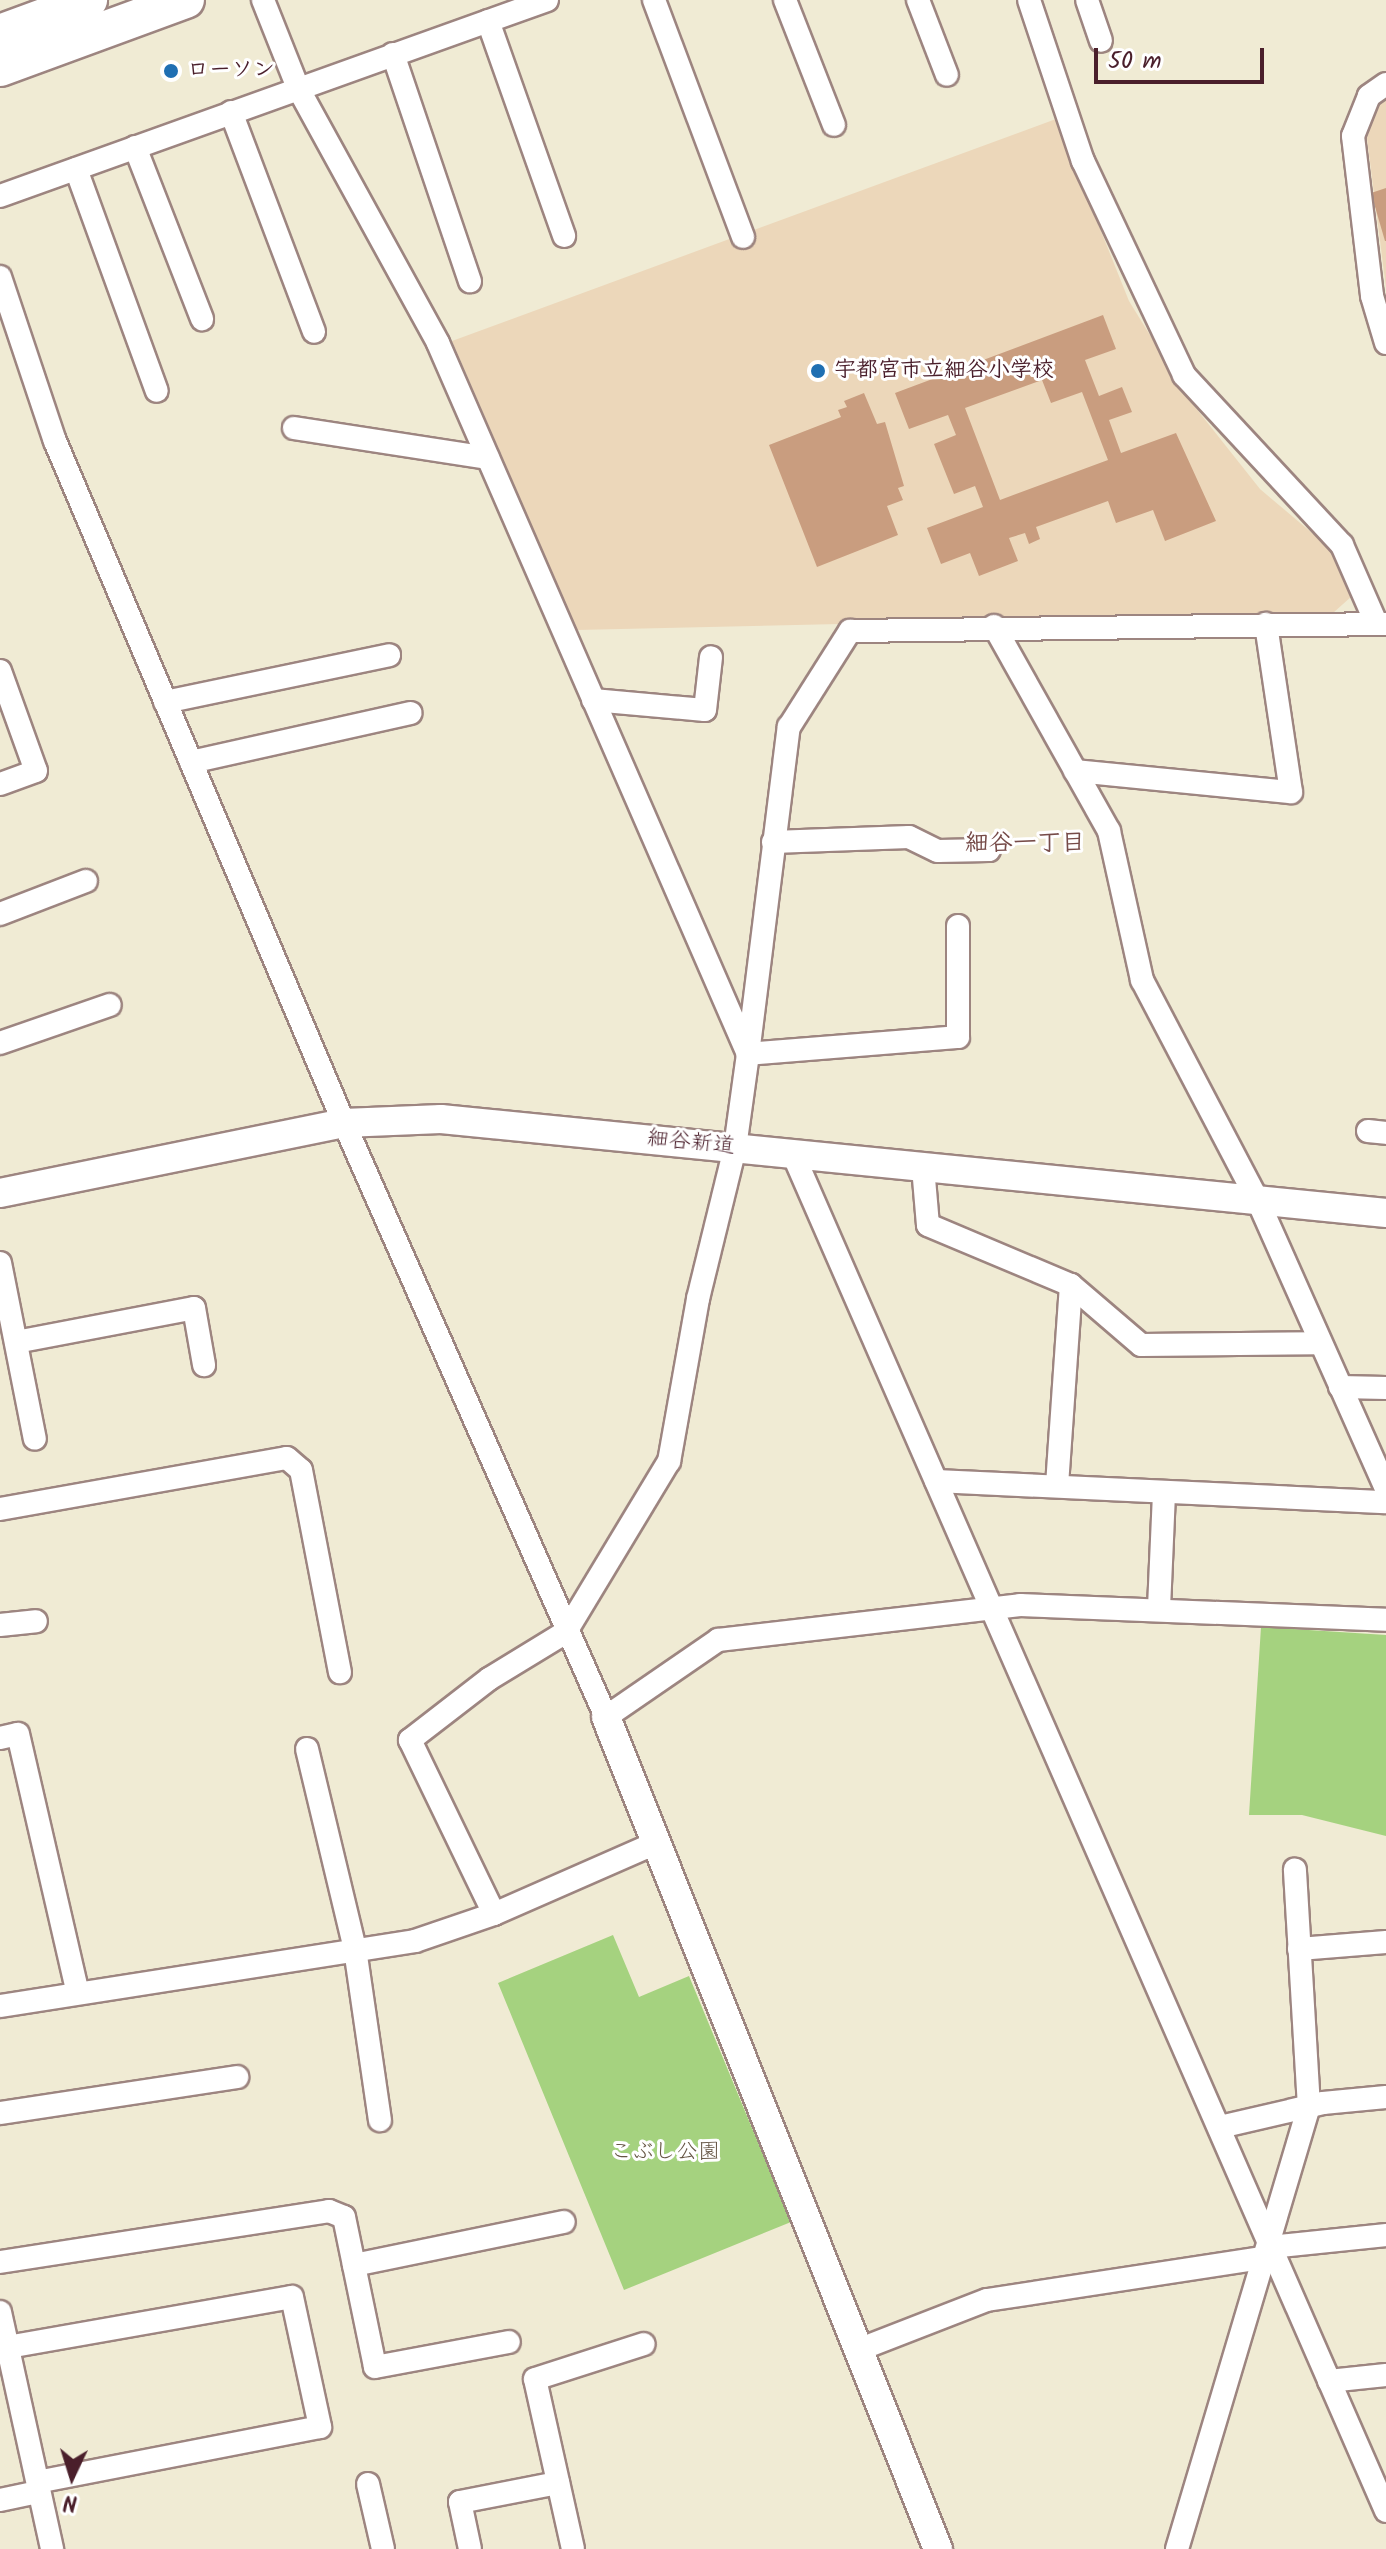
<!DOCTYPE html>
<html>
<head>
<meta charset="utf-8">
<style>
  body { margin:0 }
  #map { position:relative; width:1386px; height:2549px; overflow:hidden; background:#f0ebd4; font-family:Kalam,"Klee One",sans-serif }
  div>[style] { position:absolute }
  .built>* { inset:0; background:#ecd7ba }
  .green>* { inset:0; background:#a5d27f }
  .building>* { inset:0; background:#c99d7f }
  .roads { filter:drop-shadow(2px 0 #9d8580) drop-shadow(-2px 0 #9d8580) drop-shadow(0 2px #9d8580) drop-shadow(0 -2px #9d8580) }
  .minor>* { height:22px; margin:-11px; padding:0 11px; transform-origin:11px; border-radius:11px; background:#fff }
  .tertiary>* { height:28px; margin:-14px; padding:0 14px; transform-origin:14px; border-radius:14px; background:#fff }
  .primary>* { height:36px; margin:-18px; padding:0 18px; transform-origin:18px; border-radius:18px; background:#fff }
  .dots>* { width:22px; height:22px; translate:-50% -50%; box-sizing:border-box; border:4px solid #fff; border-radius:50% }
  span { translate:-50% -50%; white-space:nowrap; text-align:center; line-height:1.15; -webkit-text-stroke:6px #fff; paint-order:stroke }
  .poi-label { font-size:22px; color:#4a1f2b; font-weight:700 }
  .left { translate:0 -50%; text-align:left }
  .street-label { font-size:22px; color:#4a1f2b }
  .park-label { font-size:22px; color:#655544 }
  .neighbourhood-label { font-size:24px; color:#764b48; font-weight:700 }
  .north { position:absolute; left:32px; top:2437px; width:80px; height:80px; -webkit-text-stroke:6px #fff; paint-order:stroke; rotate:184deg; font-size:22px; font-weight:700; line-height:32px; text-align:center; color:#4a1f2b }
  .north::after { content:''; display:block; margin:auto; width:28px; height:36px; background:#4a1f2b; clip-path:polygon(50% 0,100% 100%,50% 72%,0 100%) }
  .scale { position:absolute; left:1094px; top:48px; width:170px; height:36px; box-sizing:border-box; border:4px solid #4a1f2b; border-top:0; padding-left:10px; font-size:24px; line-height:28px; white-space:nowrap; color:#4a1f2b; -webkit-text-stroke:6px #fff; paint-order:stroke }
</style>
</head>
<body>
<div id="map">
  <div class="built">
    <div style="clip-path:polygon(1386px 98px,1386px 288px,1367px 138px,1378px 104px)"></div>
    <div style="clip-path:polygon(1056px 119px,1129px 301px,1191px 402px,1260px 489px,1331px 549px,1353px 583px,1352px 596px,1333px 613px,577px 630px,452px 341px)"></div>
  </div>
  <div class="green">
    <div style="clip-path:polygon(1261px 1627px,1386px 1635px,1386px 1836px,1302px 1815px,1249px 1815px)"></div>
    <div style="clip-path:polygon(613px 1935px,639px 1997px,689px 1976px,791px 2222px,624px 2290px,498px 1983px)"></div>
  </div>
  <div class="building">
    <div style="clip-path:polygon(1386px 188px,1386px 241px,1385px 241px,1371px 193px)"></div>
    <div style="clip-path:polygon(evenodd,1103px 315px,1116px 349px,1085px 360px,1099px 396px,1122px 387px,1132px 412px,1109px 420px,1121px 453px,1176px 433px,1216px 521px,1165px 541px,1153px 510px,1116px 523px,1108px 501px,1036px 527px,1040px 539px,1029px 544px,1025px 533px,1009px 538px,1018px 561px,979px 576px,970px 553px,941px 564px,927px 528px,983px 507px,975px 486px,954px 494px,934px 444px,956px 435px,948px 415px,909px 429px,895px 393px,1103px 315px,1042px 380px,1051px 403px,1082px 392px,1108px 460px,1000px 500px,965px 408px,1042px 380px)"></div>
    <div style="clip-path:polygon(864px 393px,877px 424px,885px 422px,904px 486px,898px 488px,903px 500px,887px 506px,898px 535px,817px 567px,769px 445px,841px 417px,838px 410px,847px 407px,844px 401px)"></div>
  </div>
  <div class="roads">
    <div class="minor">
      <div style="left:263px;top:0;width:95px;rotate:68.3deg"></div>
      <div style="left:298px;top:88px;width:291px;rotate:61.2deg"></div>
      <div style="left:438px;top:343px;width:776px;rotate:66.44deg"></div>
      <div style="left:748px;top:1054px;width:95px;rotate:97.9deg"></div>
      <div style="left:735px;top:1148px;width:155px;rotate:103.8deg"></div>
      <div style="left:698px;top:1299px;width:165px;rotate:100.1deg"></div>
      <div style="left:669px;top:1461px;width:200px;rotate:121.1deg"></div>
      <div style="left:566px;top:1632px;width:90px;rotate:148.6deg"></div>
      <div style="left:489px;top:1679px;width:100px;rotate:142.3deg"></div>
      <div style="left:410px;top:1740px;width:193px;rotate:64.2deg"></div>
      <div style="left:654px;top:0;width:253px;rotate:69.4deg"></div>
      <div style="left:785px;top:0;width:134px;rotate:68.6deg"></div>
      <div style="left:918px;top:0;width:80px;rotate:68.9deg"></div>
      <div style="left:1029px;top:0;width:170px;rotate:71.5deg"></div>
      <div style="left:1083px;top:161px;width:237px;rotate:64.7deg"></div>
      <div style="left:1184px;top:375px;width:232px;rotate:47.1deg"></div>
      <div style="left:1342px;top:545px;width:85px;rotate:66.4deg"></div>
      <div style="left:1087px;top:0;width:43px;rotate:71.1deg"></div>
      <div style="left:488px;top:21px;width:228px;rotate:70.5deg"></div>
      <div style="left:393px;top:54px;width:240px;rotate:71.3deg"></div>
      <div style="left:1386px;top:84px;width:21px;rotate:145deg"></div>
      <div style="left:1369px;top:96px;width:43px;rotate:111.8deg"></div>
      <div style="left:1353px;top:136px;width:161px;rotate:83.2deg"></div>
      <div style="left:1372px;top:296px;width:49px;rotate:73.4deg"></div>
      <div style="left:231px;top:112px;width:235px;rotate:69.3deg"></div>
      <div style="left:135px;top:147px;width:185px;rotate:68.7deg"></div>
      <div style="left:76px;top:169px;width:236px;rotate:70deg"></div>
      <div style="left:0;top:196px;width:581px;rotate:-19.71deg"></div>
      <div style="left:0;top:277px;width:173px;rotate:71.5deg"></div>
      <div style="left:55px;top:441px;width:741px;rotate:67.04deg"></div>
      <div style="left:344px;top:1123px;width:649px;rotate:66.2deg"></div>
      <div style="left:606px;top:1717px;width:136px;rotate:-34.5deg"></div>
      <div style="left:718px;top:1640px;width:304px;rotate:-6.6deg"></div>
      <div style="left:1020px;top:1605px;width:366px;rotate:2.3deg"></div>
      <div style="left:294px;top:428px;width:196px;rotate:8.8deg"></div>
      <div style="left:994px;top:626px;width:235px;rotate:60.7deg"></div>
      <div style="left:1109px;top:831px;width:153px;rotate:77.5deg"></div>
      <div style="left:1142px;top:980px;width:250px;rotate:62.3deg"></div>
      <div style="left:1258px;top:1201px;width:315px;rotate:66deg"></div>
      <div style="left:0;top:671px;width:106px;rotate:70.2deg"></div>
      <div style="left:36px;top:771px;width:38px;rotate:160deg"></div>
      <div style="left:593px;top:700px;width:112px;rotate:5.1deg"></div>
      <div style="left:705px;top:710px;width:53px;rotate:-83.5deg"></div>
      <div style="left:165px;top:702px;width:229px;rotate:-11.8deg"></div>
      <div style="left:191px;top:762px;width:225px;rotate:-12.6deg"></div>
      <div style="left:1075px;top:771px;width:217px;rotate:5.6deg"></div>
      <div style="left:1291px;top:792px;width:170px;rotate:-98.5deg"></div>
      <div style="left:773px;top:842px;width:136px;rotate:-2.1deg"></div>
      <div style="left:909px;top:837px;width:32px;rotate:26deg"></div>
      <div style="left:938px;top:851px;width:51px;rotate:-1.1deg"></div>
      <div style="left:0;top:914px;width:92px;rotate:-21deg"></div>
      <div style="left:958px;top:926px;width:111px;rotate:90deg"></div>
      <div style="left:958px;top:1037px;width:211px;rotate:175.4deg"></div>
      <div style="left:748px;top:1054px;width:330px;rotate:-82.9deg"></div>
      <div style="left:789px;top:727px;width:114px;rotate:-57.6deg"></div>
      <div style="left:850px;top:631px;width:536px;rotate:-0.75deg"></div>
      <div style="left:0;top:1043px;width:116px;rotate:-19.1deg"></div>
      <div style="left:1368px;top:1131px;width:18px;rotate:6deg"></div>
      <div style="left:793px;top:1154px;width:1481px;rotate:66.39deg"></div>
      <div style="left:923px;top:1167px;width:58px;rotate:85.1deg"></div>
      <div style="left:928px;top:1225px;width:155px;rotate:22.8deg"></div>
      <div style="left:1071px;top:1285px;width:200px;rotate:94deg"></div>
      <div style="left:0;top:1263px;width:179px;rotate:78.8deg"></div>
      <div style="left:1071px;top:1285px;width:92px;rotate:40.6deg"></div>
      <div style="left:1141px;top:1345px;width:177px;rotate:-0.6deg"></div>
      <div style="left:16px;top:1342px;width:181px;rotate:-10.8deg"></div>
      <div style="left:194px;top:1308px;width:58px;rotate:80deg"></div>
      <div style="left:1340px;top:1387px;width:46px;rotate:1.2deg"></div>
      <div style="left:936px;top:1481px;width:450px;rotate:2.7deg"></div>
      <div style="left:0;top:1509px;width:291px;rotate:-10.1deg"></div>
      <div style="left:287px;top:1458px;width:18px;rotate:41deg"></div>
      <div style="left:301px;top:1470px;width:206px;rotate:79.1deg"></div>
      <div style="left:1159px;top:1608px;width:116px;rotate:-87.5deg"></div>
      <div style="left:0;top:1625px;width:36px;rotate:-6deg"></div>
      <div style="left:0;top:1738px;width:18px;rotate:-13deg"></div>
      <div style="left:18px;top:1734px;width:263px;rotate:77deg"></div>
      <div style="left:307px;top:1749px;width:206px;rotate:76.5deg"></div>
      <div style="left:355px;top:1949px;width:173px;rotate:81.7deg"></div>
      <div style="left:1299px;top:1949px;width:87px;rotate:-4.6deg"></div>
      <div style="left:0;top:2006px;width:420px;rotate:-8.9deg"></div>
      <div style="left:415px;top:1941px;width:83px;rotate:-18.9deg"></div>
      <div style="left:494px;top:1914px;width:177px;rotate:-23.7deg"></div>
      <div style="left:0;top:2113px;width:240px;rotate:-8.6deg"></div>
      <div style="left:1220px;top:2127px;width:106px;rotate:-13.1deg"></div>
      <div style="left:1323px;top:2103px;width:63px;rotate:-5.4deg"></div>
      <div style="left:1270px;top:2247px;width:117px;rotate:-5.9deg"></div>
      <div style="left:0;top:2262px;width:333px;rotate:-8.8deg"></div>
      <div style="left:329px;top:2211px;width:16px;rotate:22deg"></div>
      <div style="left:344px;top:2217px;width:153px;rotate:78.3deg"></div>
      <div style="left:375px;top:2367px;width:136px;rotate:-10.6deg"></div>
      <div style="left:354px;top:2265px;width:214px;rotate:-11.6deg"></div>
      <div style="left:0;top:2312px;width:243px;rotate:77.6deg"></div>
      <div style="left:8px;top:2347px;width:288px;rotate:-10deg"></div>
      <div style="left:292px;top:2297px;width:133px;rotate:77.8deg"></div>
      <div style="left:320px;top:2427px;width:287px;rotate:169deg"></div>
      <div style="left:858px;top:2350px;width:138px;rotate:-21.2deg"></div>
      <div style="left:987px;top:2300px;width:277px;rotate:-8.7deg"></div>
      <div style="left:1329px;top:2381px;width:57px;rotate:-6deg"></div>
      <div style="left:368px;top:2484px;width:67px;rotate:77deg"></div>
      <div style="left:0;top:2500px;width:40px;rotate:-12deg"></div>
      <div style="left:470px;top:2549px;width:48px;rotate:-102deg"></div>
      <div style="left:460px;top:2502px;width:100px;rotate:-11deg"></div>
      <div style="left:573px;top:2549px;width:174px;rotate:-102.6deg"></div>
      <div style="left:535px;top:2379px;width:114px;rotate:-17.8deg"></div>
      <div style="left:1177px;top:2549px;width:461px;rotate:-73.4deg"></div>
      <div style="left:1309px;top:2107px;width:238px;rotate:-93.4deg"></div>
    </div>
    <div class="tertiary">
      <div style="left:0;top:1193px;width:351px;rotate:-11.5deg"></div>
      <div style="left:344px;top:1123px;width:97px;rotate:-2.4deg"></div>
      <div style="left:441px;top:1119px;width:950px;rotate:5.68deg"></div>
      <div style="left:606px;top:1717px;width:896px;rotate:68.25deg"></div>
    </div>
    <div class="primary">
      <div style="left:0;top:33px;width:95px;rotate:-20.3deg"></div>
      <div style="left:0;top:68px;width:198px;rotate:-20.1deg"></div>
    </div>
  </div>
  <div class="dots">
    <div style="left:171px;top:71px;background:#1f6fb2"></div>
    <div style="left:818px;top:371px;background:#1f6fb2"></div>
  </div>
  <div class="poi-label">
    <span class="left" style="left:187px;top:71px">ローソン</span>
    <span class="left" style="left:834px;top:371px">宇都宮市立細谷小学校</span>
  </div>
  <div class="street-label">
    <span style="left:691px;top:1143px;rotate:6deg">細谷新道</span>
  </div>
  <div class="park-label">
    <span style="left:665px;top:2153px">こぶし公園</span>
  </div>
  <div class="neighbourhood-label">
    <span style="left:1025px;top:844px">細谷一丁目</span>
  </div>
  <div class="north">N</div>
  <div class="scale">50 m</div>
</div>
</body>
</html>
